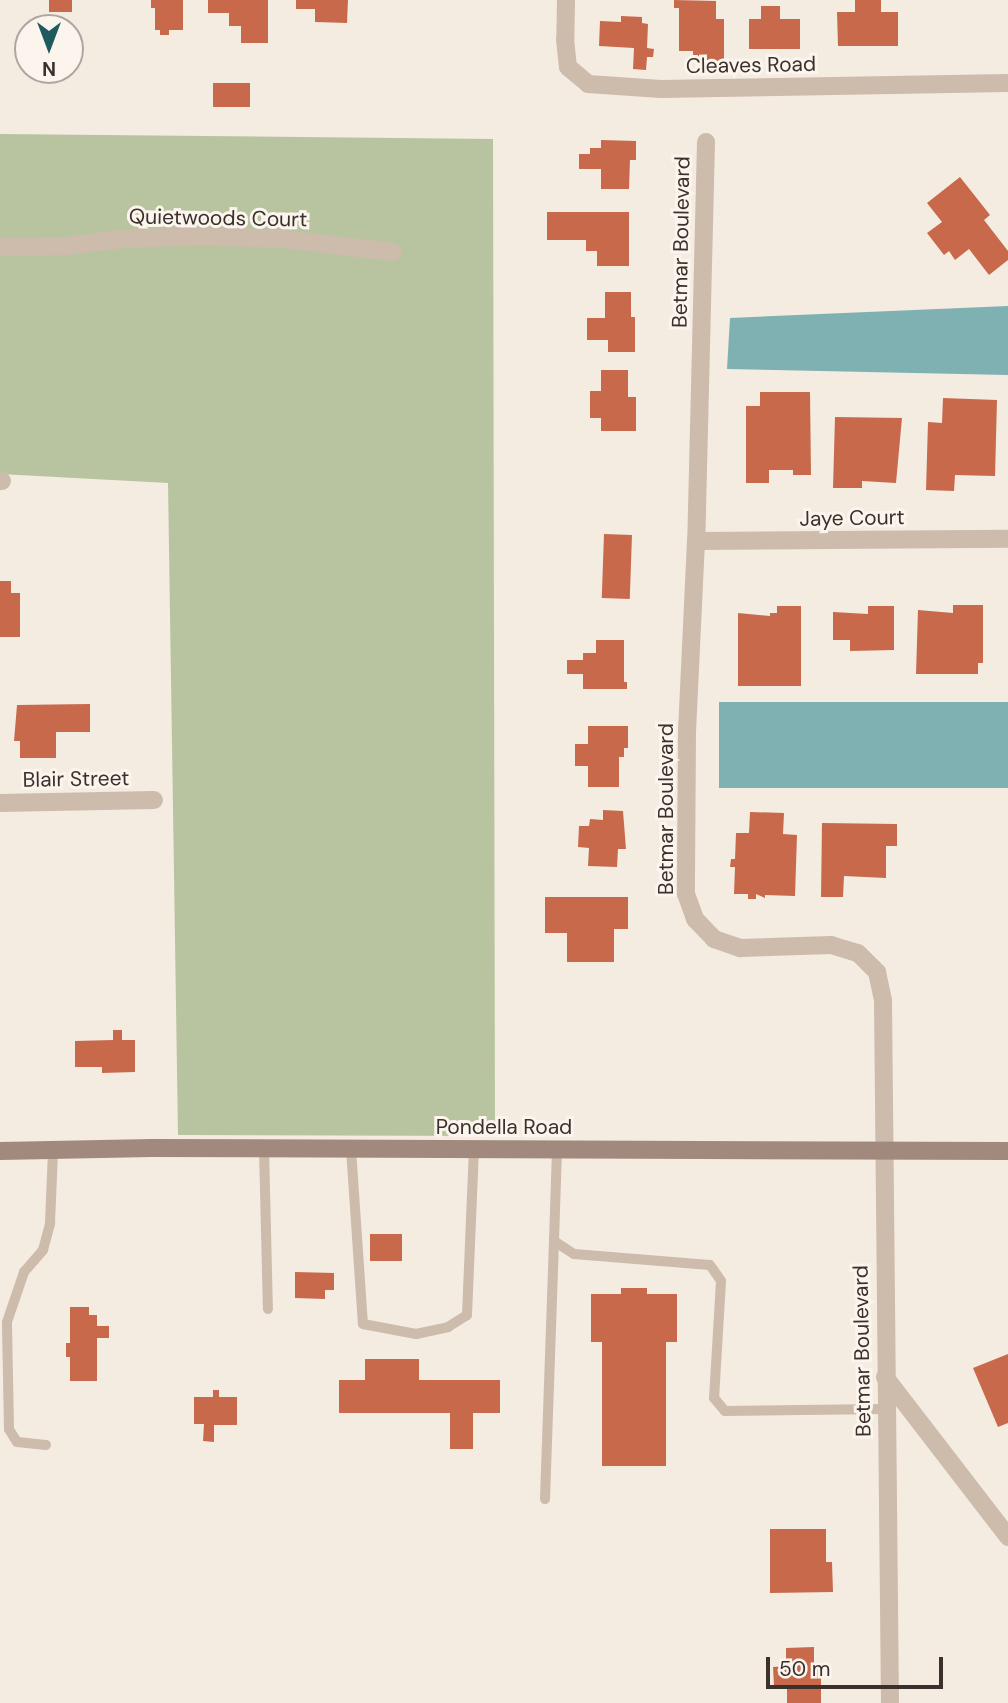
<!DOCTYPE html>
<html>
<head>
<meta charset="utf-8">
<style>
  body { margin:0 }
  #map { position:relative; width:1008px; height:1703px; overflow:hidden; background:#f4ebe1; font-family:"DM Sans",sans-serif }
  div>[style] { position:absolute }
  .green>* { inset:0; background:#b8c4a0 }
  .water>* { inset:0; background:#7fb0b2; transform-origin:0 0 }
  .building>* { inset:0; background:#c8694b; transform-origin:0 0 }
  .service>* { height:10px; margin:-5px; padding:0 5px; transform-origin:5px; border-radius:5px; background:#cdbbac }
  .minor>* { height:18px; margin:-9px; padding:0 9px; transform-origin:9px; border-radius:9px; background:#cdbbac }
  .secondary>* { height:18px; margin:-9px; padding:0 9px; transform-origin:9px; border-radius:9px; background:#a18a7d }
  span { translate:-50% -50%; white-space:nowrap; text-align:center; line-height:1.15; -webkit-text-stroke:6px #fbf5ee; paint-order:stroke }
  .street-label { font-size:21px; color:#3b302b }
  .north { position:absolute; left:14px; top:14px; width:70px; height:70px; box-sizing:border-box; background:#fbf5ee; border:2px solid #aea6a0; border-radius:50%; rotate:180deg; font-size:19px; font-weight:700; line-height:28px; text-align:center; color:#3b302b }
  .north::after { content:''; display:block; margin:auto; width:24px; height:32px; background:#1f5a5e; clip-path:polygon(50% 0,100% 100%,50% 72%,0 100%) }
  .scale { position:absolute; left:766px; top:1657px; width:177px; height:32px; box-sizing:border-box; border:4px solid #3b302b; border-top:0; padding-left:9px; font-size:21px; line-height:24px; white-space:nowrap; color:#3b302b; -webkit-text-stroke:5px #fbf5ee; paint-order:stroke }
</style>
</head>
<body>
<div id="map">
  <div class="green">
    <div style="clip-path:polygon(0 134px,493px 139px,495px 1136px,178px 1135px,168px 483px,0 474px)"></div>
  </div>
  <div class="water">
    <div style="clip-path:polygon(1008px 306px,1008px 375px,727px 369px,730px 318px)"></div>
    <div style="left:719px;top:702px;width:289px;height:86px"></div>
  </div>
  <div class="building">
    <div style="left:49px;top:0;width:23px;height:12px"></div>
    <div style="clip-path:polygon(151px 0,183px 0,183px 30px,169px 30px,169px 35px,160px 35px,160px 30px,155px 30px,155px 8px,151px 8px)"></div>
    <div style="clip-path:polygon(208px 0,268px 0,268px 43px,241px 43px,241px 26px,229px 26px,229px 13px,208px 13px)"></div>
    <div style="clip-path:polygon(296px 0,348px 0,347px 23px,315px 22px,315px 9px,296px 9px)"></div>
    <div style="clip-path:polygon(674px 0,716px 1px,716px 19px,724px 19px,724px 73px,698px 73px,698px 55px,693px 55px,693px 51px,679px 51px,679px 8px,674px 8px)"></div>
    <div style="clip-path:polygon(855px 0,881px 0,881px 12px,898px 12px,898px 46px,838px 46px,837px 12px,855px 12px)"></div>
    <div style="clip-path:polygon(761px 6px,780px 6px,780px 19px,800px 19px,800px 49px,749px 49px,749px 19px,761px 19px)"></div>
    <div style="clip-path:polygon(621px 16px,642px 17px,642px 23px,648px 24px,647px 48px,654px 49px,653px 57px,647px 57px,646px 70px,633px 69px,634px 48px,599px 46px,600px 21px,621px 22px)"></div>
    <div style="left:213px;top:83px;width:37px;height:24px"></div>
    <div style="clip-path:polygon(601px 140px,636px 141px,636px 160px,630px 160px,629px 189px,601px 189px,601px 169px,579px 169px,579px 154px,590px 154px,590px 148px,601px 148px)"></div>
    <div style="clip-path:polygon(960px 177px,990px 215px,984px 220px,1008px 251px,1008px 260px,989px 275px,969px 249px,955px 260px,949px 251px,944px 255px,927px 233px,942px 222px,927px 203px)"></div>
    <div style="clip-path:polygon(547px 212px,629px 212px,629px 266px,597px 266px,597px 251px,586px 251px,586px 240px,547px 240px)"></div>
    <div style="clip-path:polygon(605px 292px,631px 292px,631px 317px,635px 317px,635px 352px,608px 352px,608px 340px,587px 340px,587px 318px,605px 318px)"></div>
    <div style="clip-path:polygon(601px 370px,628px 370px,628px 397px,636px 397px,636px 431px,601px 431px,601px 418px,590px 418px,590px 391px,601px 391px)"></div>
    <div style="clip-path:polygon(760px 392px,810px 392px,811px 475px,793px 475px,793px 470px,769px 470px,769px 483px,746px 483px,746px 406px,760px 406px)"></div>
    <div style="clip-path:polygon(943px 398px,997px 400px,995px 476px,955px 475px,954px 491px,926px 490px,928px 422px,942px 423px)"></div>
    <div style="clip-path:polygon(835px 417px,902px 418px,896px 483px,862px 481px,862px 488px,833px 488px)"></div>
    <div style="left:604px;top:534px;width:28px;height:64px;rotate:2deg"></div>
    <div style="clip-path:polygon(0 581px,11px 581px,11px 593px,20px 593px,20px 637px,0 637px)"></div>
    <div style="clip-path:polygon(953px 605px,983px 605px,983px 663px,978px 663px,978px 674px,916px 674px,918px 610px,953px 613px)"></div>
    <div style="clip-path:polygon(777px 606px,801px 606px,801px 686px,738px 686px,738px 613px,770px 616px,770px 613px,777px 613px)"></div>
    <div style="clip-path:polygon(868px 606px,894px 606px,894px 650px,850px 651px,850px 640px,833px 640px,833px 612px,868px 614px)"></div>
    <div style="clip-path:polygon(596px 640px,624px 640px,624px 682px,627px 682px,627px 689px,583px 689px,583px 674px,567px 674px,567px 660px,583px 660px,583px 653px,596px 653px)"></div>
    <div style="clip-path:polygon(90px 704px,90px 732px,56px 732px,56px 758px,20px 758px,20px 741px,14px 741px,17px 705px)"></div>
    <div style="clip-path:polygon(588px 726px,628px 726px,628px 748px,624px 748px,624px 757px,619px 757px,619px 787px,588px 787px,588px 766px,575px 766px,575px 744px,588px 744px)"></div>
    <div style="clip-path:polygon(603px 810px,623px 811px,626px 849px,618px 849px,617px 867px,588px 866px,589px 848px,578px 847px,579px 826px,589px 826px,590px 819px,603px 820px)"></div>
    <div style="clip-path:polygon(750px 812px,784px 813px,783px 834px,797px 835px,795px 896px,765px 895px,765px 898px,756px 894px,756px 899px,748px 899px,748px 894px,734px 894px,735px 867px,730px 867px,731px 859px,735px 859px,736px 833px,749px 833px)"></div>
    <div style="clip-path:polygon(822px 823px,897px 824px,897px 846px,886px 846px,886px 878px,844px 876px,843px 897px,821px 897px)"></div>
    <div style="clip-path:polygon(545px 897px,628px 897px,628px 929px,614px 929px,614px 962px,567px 962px,567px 933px,545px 933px)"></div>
    <div style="clip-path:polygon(113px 1030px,122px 1030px,122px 1040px,135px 1040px,135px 1072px,102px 1073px,102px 1067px,75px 1067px,75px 1041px,113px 1040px)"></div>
    <div style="left:370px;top:1234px;width:32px;height:27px"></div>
    <div style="clip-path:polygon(295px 1272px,334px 1273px,334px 1290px,325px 1290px,325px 1299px,295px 1298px)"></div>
    <div style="clip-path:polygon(621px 1288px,647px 1288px,647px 1294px,677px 1294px,677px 1342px,666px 1342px,666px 1466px,602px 1466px,602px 1342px,591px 1342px,591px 1294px,621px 1294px)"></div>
    <div style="clip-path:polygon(70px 1307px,89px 1307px,89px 1315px,97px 1315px,97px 1326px,109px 1326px,109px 1338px,97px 1338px,97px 1381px,70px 1381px,70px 1357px,66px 1357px,66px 1343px,70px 1343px)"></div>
    <div style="clip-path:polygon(1008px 1354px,1008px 1423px,998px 1427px,973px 1368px)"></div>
    <div style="clip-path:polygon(365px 1359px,419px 1359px,419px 1380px,500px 1380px,500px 1413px,473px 1413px,473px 1449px,450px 1449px,450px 1413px,339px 1413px,339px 1380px,365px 1380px)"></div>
    <div style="clip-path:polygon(213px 1390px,219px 1390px,219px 1397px,237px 1397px,237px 1425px,214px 1425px,214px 1442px,203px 1441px,204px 1424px,194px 1424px,194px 1397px,213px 1397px)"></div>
    <div style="clip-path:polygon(770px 1529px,826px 1529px,826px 1562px,832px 1562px,833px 1592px,770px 1593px)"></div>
    <div style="clip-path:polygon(814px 1647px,814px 1664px,821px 1663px,821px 1703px,787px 1703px,787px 1685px,774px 1686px,773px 1667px,786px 1666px,786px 1648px)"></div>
  </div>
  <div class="service">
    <div style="left:264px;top:1149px;width:160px;rotate:88.6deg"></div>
    <div style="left:351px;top:1149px;width:175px;rotate:86.1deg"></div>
    <div style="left:363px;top:1324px;width:54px;rotate:10.7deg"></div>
    <div style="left:416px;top:1334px;width:33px;rotate:-12deg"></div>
    <div style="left:448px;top:1327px;width:22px;rotate:-32deg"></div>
    <div style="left:467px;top:1315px;width:166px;rotate:-87.6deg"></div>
    <div style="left:557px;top:1150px;width:91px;rotate:91.9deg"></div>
    <div style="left:554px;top:1241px;width:24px;rotate:33deg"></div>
    <div style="left:574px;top:1254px;width:136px;rotate:4.6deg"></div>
    <div style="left:710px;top:1265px;width:19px;rotate:55deg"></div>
    <div style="left:721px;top:1281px;width:117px;rotate:93.4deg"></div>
    <div style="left:714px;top:1398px;width:17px;rotate:50deg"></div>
    <div style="left:725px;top:1411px;width:160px;rotate:-0.7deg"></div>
    <div style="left:46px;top:1445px;width:29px;rotate:-174deg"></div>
    <div style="left:17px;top:1442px;width:15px;rotate:-122deg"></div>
    <div style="left:9px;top:1429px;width:107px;rotate:-91.1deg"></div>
    <div style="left:7px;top:1322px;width:53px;rotate:-71.2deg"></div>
    <div style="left:24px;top:1272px;width:29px;rotate:-49deg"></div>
    <div style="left:43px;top:1250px;width:28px;rotate:-75deg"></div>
    <div style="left:50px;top:1223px;width:73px;rotate:-87.6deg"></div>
    <div style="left:545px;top:1499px;width:258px;rotate:-88deg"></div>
  </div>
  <div class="minor">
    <div style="left:566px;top:0;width:39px;rotate:91deg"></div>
    <div style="left:565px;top:39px;width:28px;rotate:84deg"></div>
    <div style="left:568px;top:67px;width:26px;rotate:40deg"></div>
    <div style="left:588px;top:84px;width:73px;rotate:3.9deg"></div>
    <div style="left:661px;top:89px;width:347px;rotate:-1deg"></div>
    <div style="left:706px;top:142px;width:399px;rotate:91.4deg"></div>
    <div style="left:696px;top:541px;width:191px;rotate:92.7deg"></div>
    <div style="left:687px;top:732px;width:162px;rotate:90.4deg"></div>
    <div style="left:686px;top:894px;width:27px;rotate:70deg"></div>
    <div style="left:695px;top:919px;width:28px;rotate:46deg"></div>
    <div style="left:714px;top:939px;width:28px;rotate:19deg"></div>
    <div style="left:740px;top:948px;width:91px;rotate:-1.9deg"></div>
    <div style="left:831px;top:945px;width:28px;rotate:17deg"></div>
    <div style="left:858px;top:953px;width:27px;rotate:45deg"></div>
    <div style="left:877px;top:972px;width:30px;rotate:78deg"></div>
    <div style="left:883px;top:1001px;width:702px;rotate:89.43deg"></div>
    <div style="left:0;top:247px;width:67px;rotate:-0.9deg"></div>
    <div style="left:67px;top:246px;width:55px;rotate:-7.3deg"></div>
    <div style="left:122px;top:239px;width:82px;rotate:-2.1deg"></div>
    <div style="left:204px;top:236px;width:79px;rotate:2.2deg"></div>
    <div style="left:283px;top:239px;width:110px;rotate:6.8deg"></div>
    <div style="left:0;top:481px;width:2px"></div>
    <div style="left:696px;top:541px;width:312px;rotate:-0.4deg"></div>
    <div style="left:0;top:803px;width:154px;rotate:-1.1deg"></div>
    <div style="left:885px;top:1377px;width:202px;rotate:52.4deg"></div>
  </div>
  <div class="secondary">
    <div style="left:0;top:1151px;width:152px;rotate:-1.1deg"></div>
    <div style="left:152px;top:1148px;width:856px;rotate:0.2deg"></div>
  </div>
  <div class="street-label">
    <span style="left:751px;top:65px;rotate:-1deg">Cleaves Road</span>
    <span style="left:218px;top:218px;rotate:1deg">Quietwoods Court</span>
    <span style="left:681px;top:242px;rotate:-89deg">Betmar Boulevard</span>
    <span style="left:852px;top:518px;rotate:-1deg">Jaye Court</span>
    <span style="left:76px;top:779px;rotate:-1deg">Blair Street</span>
    <span style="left:666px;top:809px;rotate:-90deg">Betmar Boulevard</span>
    <span style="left:504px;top:1127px">Pondella Road</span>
    <span style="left:862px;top:1351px;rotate:-91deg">Betmar Boulevard</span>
  </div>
  <div class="north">N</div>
  <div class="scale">50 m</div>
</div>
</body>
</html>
